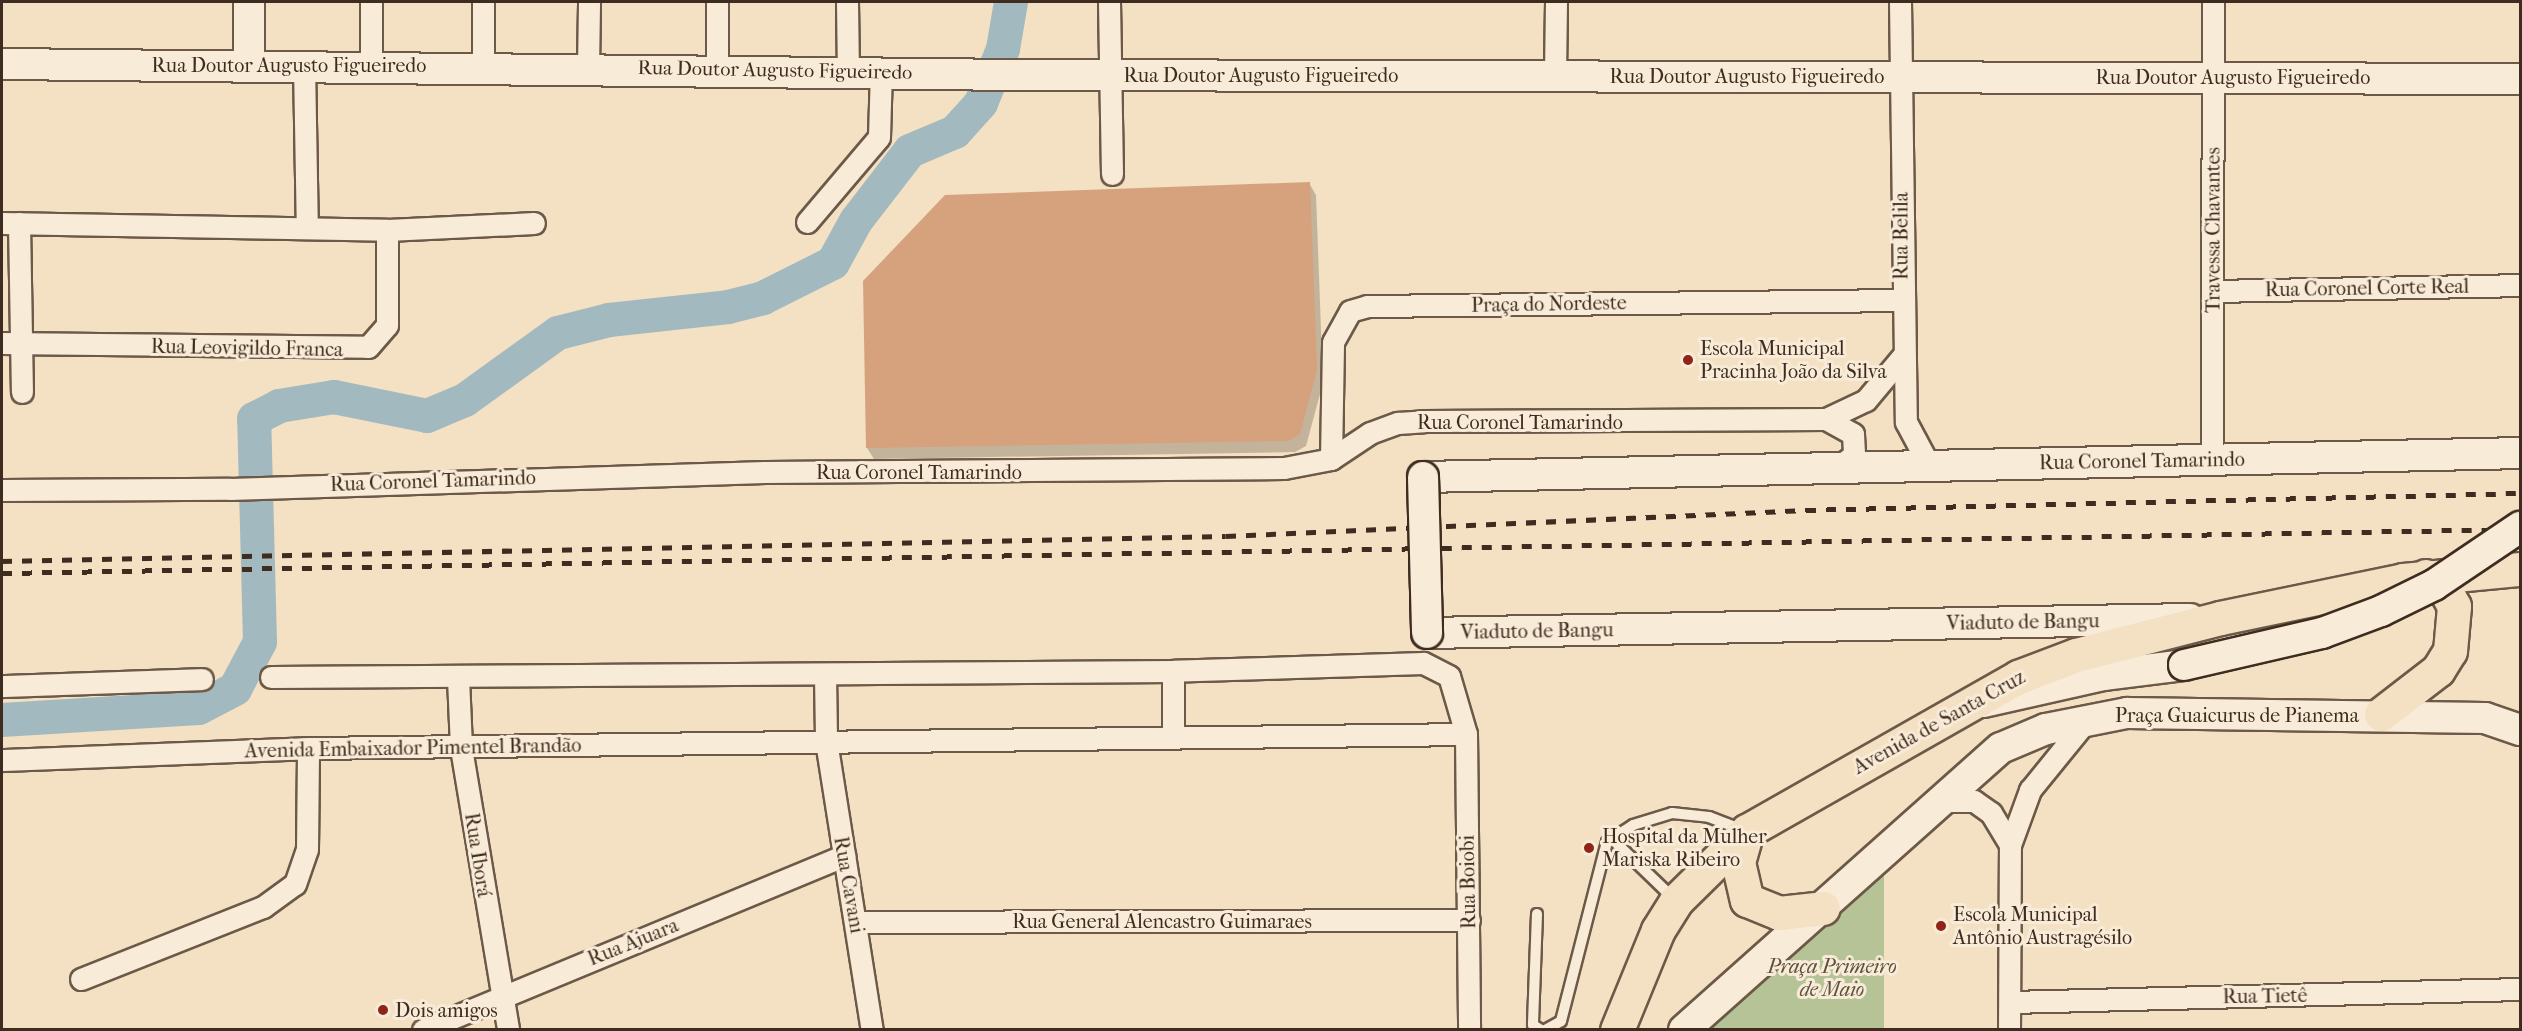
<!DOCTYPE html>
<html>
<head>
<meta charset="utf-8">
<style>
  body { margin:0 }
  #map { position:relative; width:2522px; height:1031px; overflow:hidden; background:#f4e0c2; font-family:"IM FELL French Canon",serif }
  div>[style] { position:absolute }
  .green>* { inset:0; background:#b6c397 }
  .shadow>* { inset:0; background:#0003 }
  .river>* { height:34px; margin:-17px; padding:0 17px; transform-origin:17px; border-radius:17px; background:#a2babf }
  .building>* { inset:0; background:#d6a17d }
  .roads { filter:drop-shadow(2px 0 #6c5948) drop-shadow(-2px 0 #6c5948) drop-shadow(0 2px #6c5948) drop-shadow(0 -2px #6c5948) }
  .lane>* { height:10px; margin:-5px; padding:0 5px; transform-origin:5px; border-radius:5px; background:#f8ebd7 }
  .street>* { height:21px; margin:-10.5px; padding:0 10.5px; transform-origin:10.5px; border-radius:10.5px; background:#f8ebd7 }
  .secondary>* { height:30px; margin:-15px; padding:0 15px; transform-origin:15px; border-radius:15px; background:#f8ebd7 }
  .primary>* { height:33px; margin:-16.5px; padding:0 16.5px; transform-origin:16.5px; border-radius:16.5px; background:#f4e0c2 }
  .rail>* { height:4.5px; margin-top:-2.25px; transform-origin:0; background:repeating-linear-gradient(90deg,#3f2c20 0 10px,transparent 0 20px) }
  .bridges { filter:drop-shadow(2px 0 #3f2c20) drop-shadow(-2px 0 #3f2c20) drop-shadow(0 2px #3f2c20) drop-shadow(0 -2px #3f2c20) }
  .secondary-bridge>* { height:30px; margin:-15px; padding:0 15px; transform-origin:15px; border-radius:15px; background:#f8ebd7 }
  .dots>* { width:16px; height:16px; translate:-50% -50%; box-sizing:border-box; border:3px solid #f8ebd7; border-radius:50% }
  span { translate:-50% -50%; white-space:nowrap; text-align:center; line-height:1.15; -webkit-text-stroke:6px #f8ebd7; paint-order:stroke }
  .street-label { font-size:20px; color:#3f2c20 }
  .poi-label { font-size:20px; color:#3f2c20 }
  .left { translate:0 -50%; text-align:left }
  .park-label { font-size:20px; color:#5d523e; font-style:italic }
  .frame { position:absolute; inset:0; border:3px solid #3f2c20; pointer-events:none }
</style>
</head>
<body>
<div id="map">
  <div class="green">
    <div style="clip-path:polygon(1884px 870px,1884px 1029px,1693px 1029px)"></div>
  </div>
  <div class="shadow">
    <div style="clip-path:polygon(1309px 183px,1316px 195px,1323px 383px,1306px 446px,1295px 452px,874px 459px,867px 448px)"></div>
  </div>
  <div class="river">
    <div style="left:2px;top:720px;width:197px;rotate:-3.5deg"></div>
    <div style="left:199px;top:708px;width:41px;rotate:-27.8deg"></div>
    <div style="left:235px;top:689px;width:53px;rotate:-62deg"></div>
    <div style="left:260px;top:642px;width:223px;rotate:-91.5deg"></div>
    <div style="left:254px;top:419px;width:28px;rotate:-27deg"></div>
    <div style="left:279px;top:406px;width:56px;rotate:-9.3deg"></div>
    <div style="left:334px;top:397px;width:95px;rotate:11.5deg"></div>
    <div style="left:427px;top:416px;width:41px;rotate:-22.8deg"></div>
    <div style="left:465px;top:400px;width:115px;rotate:-35.8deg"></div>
    <div style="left:558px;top:333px;width:53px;rotate:-14.3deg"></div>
    <div style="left:609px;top:320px;width:120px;rotate:-6.2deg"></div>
    <div style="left:728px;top:307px;width:36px;rotate:-14deg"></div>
    <div style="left:763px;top:298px;width:78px;rotate:-26.6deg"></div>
    <div style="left:833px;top:263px;width:48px;rotate:-61.3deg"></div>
    <div style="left:856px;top:221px;width:88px;rotate:-52.4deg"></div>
    <div style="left:910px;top:151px;width:49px;rotate:-22.9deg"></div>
    <div style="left:955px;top:132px;width:39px;rotate:-48deg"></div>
    <div style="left:981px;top:103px;width:58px;rotate:-67.8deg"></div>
    <div style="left:1003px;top:49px;width:48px;rotate:-80.3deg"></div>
  </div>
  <div class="building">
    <div style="clip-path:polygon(1310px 182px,1317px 370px,1300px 434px,1288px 441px,866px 448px,863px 281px,945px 195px)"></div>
  </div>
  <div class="roads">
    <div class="lane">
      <div style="left:1613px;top:840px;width:83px;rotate:44deg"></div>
      <div style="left:1537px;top:914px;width:111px;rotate:92.1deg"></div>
      <div style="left:1533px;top:1025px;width:9px;rotate:32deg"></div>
      <div style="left:1545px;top:1030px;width:18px;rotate:-29deg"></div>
      <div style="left:1561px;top:1021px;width:185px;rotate:-75.6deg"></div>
      <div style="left:1607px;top:842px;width:31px;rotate:-33deg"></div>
      <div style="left:1633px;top:825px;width:41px;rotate:-17.1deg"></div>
      <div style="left:1672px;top:813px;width:37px;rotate:6deg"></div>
      <div style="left:1709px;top:817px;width:34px;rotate:21deg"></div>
    </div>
    <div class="street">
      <div style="left:483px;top:2px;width:65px;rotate:90deg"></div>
      <div style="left:847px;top:2px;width:68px;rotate:89.2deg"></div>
      <div style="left:1109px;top:2px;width:172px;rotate:89deg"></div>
      <div style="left:1900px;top:2px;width:420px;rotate:89.2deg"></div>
      <div style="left:1906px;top:422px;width:49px;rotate:61.9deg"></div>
      <div style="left:304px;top:64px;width:164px;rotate:89deg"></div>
      <div style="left:371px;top:65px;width:63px;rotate:-90deg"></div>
      <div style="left:588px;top:68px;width:66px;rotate:-89.1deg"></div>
      <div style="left:717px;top:69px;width:67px;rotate:-90deg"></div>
      <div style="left:1555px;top:74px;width:72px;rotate:-89.2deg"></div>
      <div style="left:807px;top:222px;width:111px;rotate:-49.7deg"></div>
      <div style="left:879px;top:137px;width:66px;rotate:-88.3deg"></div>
      <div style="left:2px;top:223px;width:385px;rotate:1deg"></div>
      <div style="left:387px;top:230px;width:147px;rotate:-2.7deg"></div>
      <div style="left:19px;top:223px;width:169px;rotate:89deg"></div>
      <div style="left:2213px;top:291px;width:307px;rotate:-1.1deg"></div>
      <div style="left:2px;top:343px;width:366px;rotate:0.6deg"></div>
      <div style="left:368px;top:347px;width:29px;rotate:-49deg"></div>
      <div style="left:387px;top:325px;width:95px;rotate:-90deg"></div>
      <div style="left:1826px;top:419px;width:31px;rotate:29deg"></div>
      <div style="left:1853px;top:434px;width:21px;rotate:87deg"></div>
      <div style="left:1854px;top:455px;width:20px;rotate:143deg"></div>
      <div style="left:1331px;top:459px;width:117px;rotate:-89deg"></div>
      <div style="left:1333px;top:342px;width:35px;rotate:-61deg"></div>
      <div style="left:1350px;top:311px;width:18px;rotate:-16deg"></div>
      <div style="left:1367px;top:306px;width:534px;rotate:-0.64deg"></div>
      <div style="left:2212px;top:459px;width:457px;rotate:-89.9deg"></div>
      <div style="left:2px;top:490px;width:228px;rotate:-0.3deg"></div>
      <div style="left:230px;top:489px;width:535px;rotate:-1.82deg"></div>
      <div style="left:765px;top:472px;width:519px;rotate:-0.44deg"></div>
      <div style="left:1284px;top:468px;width:48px;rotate:-10.8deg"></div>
      <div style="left:1331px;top:459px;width:47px;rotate:-33.7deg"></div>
      <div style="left:1370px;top:433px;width:30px;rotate:-20deg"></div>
      <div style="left:1398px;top:423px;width:26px;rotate:-4deg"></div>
      <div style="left:1424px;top:421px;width:402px;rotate:-0.3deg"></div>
      <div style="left:1826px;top:419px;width:44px;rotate:-25.4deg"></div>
      <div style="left:1866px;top:400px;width:56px;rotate:-50.1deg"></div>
      <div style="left:1173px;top:671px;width:67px;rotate:90deg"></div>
      <div style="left:825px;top:674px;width:67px;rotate:89.1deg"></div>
      <div style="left:826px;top:741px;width:293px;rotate:81deg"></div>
      <div style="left:458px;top:678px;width:70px;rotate:87.5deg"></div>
      <div style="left:461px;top:748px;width:286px;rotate:80.5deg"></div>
      <div style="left:2px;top:686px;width:200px;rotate:-2deg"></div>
      <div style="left:1466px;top:734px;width:296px;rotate:89.4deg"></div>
      <div style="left:2px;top:760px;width:306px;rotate:-2.2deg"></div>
      <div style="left:308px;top:748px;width:1158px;rotate:-0.69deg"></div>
      <div style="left:1466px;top:734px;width:60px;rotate:-106.3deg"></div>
      <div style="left:1449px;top:676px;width:29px;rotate:-153deg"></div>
      <div style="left:1423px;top:663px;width:250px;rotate:178.2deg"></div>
      <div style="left:1173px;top:671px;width:902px;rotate:179.62deg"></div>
      <div style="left:1939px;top:801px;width:35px"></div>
      <div style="left:1974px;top:801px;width:21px;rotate:35deg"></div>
      <div style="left:1991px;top:813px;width:37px;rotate:59deg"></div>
      <div style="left:856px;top:922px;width:613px;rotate:-0.19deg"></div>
      <div style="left:81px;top:979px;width:196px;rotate:-21.6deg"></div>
      <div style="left:263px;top:907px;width:39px;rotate:-36deg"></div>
      <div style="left:295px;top:884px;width:37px;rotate:-71deg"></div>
      <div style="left:307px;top:849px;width:101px;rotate:-89.4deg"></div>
      <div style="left:2010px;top:1002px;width:510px;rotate:-1.46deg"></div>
      <div style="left:423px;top:1030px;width:456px;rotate:-22.5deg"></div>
      <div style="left:2009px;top:1030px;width:185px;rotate:-89.7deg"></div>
      <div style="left:2010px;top:845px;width:59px;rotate:-70deg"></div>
      <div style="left:2030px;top:790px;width:89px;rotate:-50.9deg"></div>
    </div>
    <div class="secondary">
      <div style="left:2px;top:64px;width:1022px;rotate:0.62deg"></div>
      <div style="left:1024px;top:75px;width:1496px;rotate:0.15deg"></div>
      <div style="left:249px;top:64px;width:62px;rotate:-90deg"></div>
      <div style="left:1423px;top:477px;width:1097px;rotate:-1.25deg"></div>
      <div style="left:1427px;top:633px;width:763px;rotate:-1.05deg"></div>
      <div style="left:1983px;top:702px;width:124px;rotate:-12.6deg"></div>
      <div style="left:2104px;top:675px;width:81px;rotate:-7.1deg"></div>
      <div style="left:1684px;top:1030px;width:424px;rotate:-41.7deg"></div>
      <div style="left:2001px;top:748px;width:49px;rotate:-22.9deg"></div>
      <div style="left:2046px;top:729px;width:83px;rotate:-11.2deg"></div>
      <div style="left:2127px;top:713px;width:358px;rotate:0.8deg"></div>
      <div style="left:2485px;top:718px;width:37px;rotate:19deg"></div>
    </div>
    <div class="primary">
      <div style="left:2381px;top:714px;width:72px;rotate:-37.7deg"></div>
      <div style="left:2438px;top:670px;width:22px;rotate:-58deg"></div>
      <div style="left:2450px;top:651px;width:45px;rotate:-84.9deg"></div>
      <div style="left:2454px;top:606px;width:23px;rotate:-119deg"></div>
      <div style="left:2443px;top:586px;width:20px;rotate:-150deg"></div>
      <div style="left:1747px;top:831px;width:32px;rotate:106deg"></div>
      <div style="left:1738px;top:862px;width:39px;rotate:77deg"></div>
      <div style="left:1747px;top:900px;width:35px;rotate:22deg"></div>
      <div style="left:1779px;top:913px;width:44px;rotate:-6.5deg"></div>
      <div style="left:1617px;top:1030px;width:108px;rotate:-67.7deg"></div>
      <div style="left:1658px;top:930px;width:34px;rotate:-58deg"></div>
      <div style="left:1676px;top:901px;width:100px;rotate:-44.6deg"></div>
      <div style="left:1747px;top:831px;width:312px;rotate:-29.6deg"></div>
      <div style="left:2018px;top:677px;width:62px;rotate:-20.8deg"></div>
      <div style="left:2076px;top:655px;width:149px;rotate:-14.4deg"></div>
      <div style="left:2220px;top:618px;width:187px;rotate:-11.7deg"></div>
      <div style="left:2403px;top:580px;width:118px;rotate:-5.4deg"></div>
    </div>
  </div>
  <div class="rail">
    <div style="left:2px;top:561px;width:1224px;rotate:-1.17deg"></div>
    <div style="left:1226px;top:536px;width:581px;rotate:-2.57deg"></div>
    <div style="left:1806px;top:510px;width:714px;rotate:-1.36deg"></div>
    <div style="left:2px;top:573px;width:2518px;rotate:-1deg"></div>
  </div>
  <div class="bridges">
    <div class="secondary-bridge">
      <div style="left:1423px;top:477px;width:156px;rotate:88.5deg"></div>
      <div style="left:2184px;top:665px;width:142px;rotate:-13.1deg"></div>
      <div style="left:2322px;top:633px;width:63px;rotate:-20.4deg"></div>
      <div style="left:2381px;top:611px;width:59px;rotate:-26.1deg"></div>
      <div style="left:2434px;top:585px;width:104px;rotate:-34deg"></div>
    </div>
  </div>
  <div class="dots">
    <div style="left:1688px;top:360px;background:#8f2418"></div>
    <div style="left:1589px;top:848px;background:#8f2418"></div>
    <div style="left:1941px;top:926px;background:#8f2418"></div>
    <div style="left:383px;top:1010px;background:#8f2418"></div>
  </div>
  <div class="street-label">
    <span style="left:289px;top:65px">Rua Doutor Augusto Figueiredo</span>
    <span style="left:775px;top:70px;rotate:1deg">Rua Doutor Augusto Figueiredo</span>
    <span style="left:1261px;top:75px">Rua Doutor Augusto Figueiredo</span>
    <span style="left:1747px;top:76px">Rua Doutor Augusto Figueiredo</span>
    <span style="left:2233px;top:77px">Rua Doutor Augusto Figueiredo</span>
    <span style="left:2213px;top:230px;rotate:-90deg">Travessa Chavantes</span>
    <span style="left:1901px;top:236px;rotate:-90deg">Rua Belila</span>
    <span style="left:2367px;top:288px;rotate:-1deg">Rua Coronel Corte Real</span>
    <span style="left:1549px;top:304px;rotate:-1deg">Praça do Nordeste</span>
    <span style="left:247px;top:348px;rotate:1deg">Rua Leovigildo Franca</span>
    <span style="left:1520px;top:422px">Rua Coronel Tamarindo</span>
    <span style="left:2142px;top:461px;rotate:-1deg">Rua Coronel Tamarindo</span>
    <span style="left:919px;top:472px">Rua Coronel Tamarindo</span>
    <span style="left:433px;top:481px;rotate:-2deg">Rua Coronel Tamarindo</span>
    <span style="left:2023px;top:622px;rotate:-1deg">Viaduto de Bangu</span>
    <span style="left:1537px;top:631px;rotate:-1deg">Viaduto de Bangu</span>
    <span style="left:2237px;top:715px">Praça Guaicurus de Pianema</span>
    <span style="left:1939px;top:722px;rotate:-29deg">Avenida de Santa Cruz</span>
    <span style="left:413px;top:748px;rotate:-1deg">Avenida Embaixador Pimentel Brandão</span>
    <span style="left:478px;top:855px;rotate:81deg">Rua Iborá</span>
    <span style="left:1468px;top:882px;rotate:-91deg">Rua Boiobi</span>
    <span style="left:849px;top:885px;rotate:80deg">Rua Cavani</span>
    <span style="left:1162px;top:921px">Rua General Alencastro Guimaraes</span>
    <span style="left:633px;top:942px;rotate:-22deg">Rua Ajuara</span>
    <span style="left:2265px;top:996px;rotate:-1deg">Rua Tietê</span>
  </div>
  <div class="poi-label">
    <span class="left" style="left:1700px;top:360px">Escola Municipal<br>Pracinha João da Silva</span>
    <span class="left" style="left:1602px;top:848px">Hospital da Mulher<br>Mariska Ribeiro</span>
    <span class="left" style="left:1953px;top:926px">Escola Municipal<br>Antônio Austragésilo</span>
    <span class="left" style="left:395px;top:1010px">Dois amigos</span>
  </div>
  <div class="park-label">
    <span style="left:1832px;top:978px">Praça Primeiro<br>de Maio</span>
  </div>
  <div class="frame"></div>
</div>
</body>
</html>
